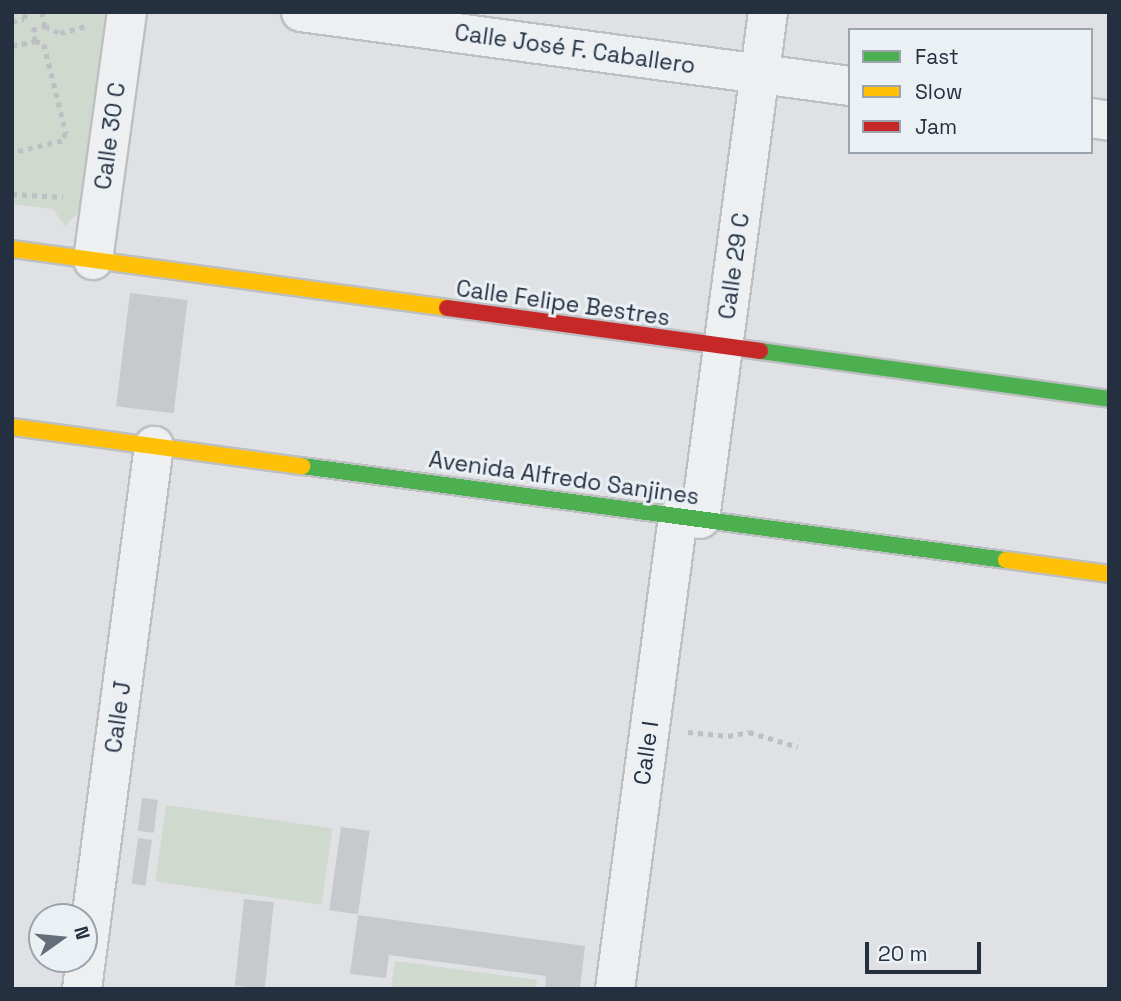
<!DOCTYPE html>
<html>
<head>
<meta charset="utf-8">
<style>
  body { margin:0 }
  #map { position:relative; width:1121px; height:1001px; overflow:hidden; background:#dfe1e4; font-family:"Space Grotesk",sans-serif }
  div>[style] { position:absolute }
  .green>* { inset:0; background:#cfd9ce; transform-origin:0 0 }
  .building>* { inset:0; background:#c7c9cc; transform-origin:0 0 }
  .path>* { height:4.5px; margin-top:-2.25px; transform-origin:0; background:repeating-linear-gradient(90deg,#bdbfc4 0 5px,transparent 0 10px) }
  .roads { filter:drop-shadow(2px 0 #bdbfc2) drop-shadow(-2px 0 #bdbfc2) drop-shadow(0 2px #bdbfc2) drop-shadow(0 -2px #bdbfc2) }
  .street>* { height:38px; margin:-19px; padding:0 19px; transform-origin:19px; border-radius:19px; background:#eeeff1 }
  .fast>* { height:16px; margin:-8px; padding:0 8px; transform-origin:8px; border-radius:8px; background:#4caf50 }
  .slow>* { height:16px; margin:-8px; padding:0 8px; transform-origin:8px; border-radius:8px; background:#ffc107 }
  .jam>* { height:16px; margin:-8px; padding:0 8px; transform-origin:8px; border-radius:8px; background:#c62828 }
  span { translate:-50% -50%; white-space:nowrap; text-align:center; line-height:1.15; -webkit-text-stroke:6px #ebf0f5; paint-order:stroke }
  .street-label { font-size:23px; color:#242f3f }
  .frame { position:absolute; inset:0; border:14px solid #242f3f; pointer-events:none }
  .legend { position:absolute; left:848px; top:28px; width:245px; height:126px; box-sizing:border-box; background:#ebf0f5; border:2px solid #9ba3ac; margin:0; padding:9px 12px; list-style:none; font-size:21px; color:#242f3f }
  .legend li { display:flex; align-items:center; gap:14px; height:35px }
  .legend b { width:35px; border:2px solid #9ba3ac }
  .north { position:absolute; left:28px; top:903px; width:70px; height:70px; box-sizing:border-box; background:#ebf0f5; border:2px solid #9ba3ac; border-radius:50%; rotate:75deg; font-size:19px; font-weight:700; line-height:28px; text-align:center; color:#242f3f }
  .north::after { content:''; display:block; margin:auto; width:24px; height:32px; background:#656d79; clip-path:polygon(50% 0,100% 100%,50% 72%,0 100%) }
  .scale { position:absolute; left:865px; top:942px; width:116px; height:32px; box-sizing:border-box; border:4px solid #242f3f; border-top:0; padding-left:9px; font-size:21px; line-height:24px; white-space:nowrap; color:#242f3f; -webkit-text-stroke:5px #ebf0f5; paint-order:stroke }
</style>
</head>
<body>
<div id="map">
  <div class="green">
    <div style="clip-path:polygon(12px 12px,109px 12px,83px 208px,65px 226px,53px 209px,12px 204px)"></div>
    <div style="left:166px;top:805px;width:168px;height:77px;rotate:8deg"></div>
    <div style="clip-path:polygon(395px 961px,537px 980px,536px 989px,391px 989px)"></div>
  </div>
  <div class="building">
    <div style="left:130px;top:293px;width:58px;height:114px;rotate:7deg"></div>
    <div style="left:142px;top:798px;width:16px;height:33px;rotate:7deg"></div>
    <div style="left:341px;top:827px;width:29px;height:84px;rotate:8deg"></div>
    <div style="left:138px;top:838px;width:14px;height:46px;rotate:8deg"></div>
    <div style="left:244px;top:899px;width:30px;height:87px;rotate:6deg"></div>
    <div style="clip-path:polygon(358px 915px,585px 946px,580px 989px,545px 989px,546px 976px,389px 955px,386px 978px,350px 974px)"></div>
  </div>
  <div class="path">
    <div style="left:42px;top:12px;width:14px;rotate:78deg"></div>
    <div style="left:45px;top:26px;width:17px;rotate:25deg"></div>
    <div style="left:60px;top:33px;width:28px;rotate:-15deg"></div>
    <div style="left:12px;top:22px;width:12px;rotate:-14deg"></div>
    <div style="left:24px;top:19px;width:7px;rotate:-74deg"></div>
    <div style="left:35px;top:41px;width:11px;rotate:-105deg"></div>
    <div style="left:32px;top:30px;width:14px;rotate:-17deg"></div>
    <div style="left:12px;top:46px;width:24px;rotate:-12deg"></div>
    <div style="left:35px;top:41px;width:9px;rotate:18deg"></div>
    <div style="left:44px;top:44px;width:92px;rotate:76.1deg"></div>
    <div style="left:66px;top:133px;width:9px;rotate:117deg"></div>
    <div style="left:62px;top:141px;width:51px;rotate:166.5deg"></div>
    <div style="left:12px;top:194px;width:51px;rotate:3.4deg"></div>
    <div style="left:688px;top:732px;width:40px;rotate:5.7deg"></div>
    <div style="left:728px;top:736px;width:21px;rotate:-11deg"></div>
    <div style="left:749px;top:732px;width:51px;rotate:17deg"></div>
  </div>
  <div class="roads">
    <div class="street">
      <div style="left:301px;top:12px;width:554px;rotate:7.68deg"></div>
      <div style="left:1091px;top:118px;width:18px;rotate:9deg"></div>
      <div style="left:93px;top:260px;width:250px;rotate:-82.2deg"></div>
      <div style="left:700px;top:519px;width:512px;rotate:-82.36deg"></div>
      <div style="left:82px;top:989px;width:548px;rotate:-82.45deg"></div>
      <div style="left:615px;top:989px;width:476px;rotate:-82.4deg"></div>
    </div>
    <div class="fast">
      <div style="left:760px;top:351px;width:352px;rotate:7.8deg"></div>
      <div style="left:302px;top:466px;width:710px;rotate:7.61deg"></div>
    </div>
    <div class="slow">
      <div style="left:12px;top:249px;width:439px;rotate:7.7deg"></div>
      <div style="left:12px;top:427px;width:293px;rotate:7.7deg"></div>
      <div style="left:1006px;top:560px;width:104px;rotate:7.7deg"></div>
    </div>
    <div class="jam">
      <div style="left:447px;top:308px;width:316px;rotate:7.8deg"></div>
    </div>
  </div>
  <div class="street-label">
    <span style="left:575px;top:49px;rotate:8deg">Calle José F. Caballero</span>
    <span style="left:110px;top:136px;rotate:-82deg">Calle 30 C</span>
    <span style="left:734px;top:266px;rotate:-82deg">Calle 29 C</span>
    <span style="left:563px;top:303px;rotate:8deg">Calle Felipe Bestres</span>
    <span style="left:564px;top:478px;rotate:8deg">Avenida Alfredo Sanjines</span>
    <span style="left:118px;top:717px;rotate:-82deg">Calle J</span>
    <span style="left:646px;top:753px;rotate:-82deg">Calle I</span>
  </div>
  <div class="frame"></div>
  <ul class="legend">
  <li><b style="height:9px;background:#4caf50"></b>Fast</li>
  <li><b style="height:9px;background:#ffc107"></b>Slow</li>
  <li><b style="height:9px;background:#c62828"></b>Jam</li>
  </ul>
  <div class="north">N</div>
  <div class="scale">20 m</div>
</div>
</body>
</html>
